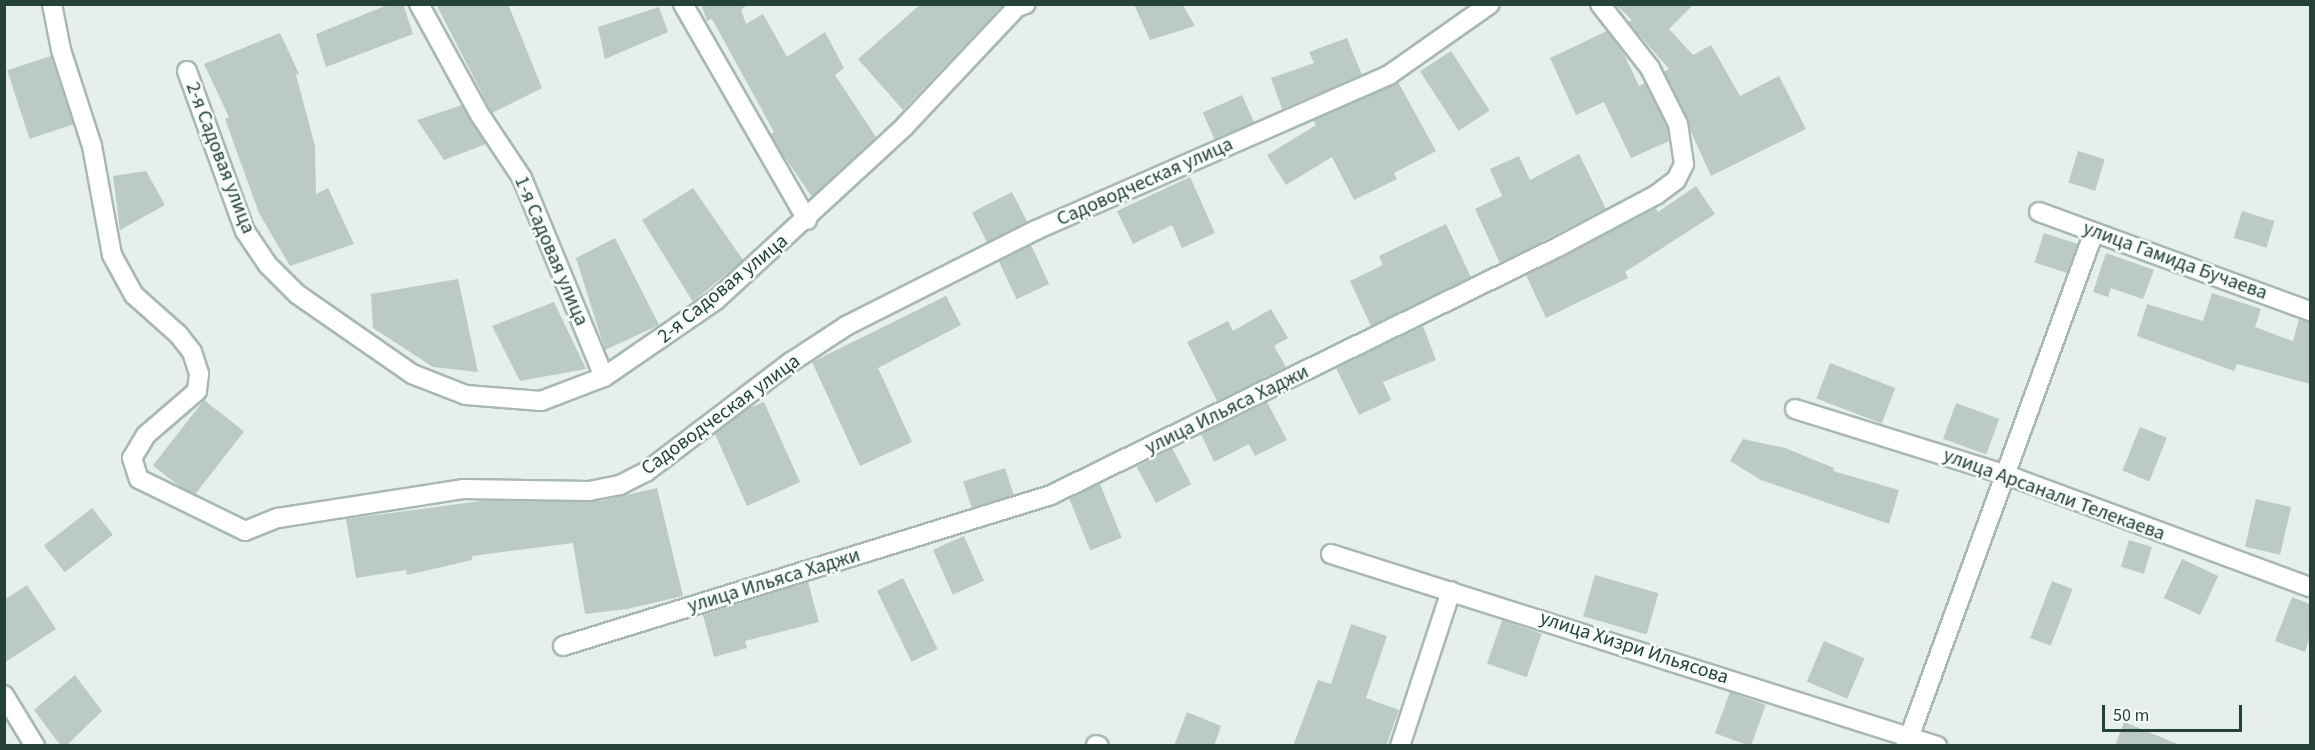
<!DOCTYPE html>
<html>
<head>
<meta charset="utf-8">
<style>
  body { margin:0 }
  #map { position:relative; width:2315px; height:750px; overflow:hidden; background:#e6efeb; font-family:"Source Sans 3",sans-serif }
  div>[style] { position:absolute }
  .building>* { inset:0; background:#bbcac4; transform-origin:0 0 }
  .roads { filter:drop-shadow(2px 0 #a8b8b2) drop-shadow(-2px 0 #a8b8b2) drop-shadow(0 2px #a8b8b2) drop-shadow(0 -2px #a8b8b2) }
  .minor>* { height:18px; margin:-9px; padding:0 9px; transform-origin:9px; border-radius:9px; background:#fff }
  span { translate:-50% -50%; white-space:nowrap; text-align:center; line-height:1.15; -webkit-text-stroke:5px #f7fbf9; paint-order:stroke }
  .street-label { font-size:20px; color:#24423a }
  .frame { position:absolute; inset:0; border:6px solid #24423a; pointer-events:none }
  .scale { position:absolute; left:2102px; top:705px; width:140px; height:27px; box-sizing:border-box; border:3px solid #24423a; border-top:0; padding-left:8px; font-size:18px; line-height:21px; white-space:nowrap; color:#24423a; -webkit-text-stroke:4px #f7fbf9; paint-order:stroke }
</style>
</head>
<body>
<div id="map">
  <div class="building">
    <div style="clip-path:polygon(390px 4px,403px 4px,413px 34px,326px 67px,316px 34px)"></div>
    <div style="clip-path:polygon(436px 4px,508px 4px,542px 88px,492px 113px)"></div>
    <div style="clip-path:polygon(701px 4px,748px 4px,741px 10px,746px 24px,763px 14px,787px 57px,825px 32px,844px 68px,835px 75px,876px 137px,812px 197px,777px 146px,771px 134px,774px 132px,712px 19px,707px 21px)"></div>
    <div style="clip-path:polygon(921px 4px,1004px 4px,903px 110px,858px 59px)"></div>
    <div style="clip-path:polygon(1134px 4px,1182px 4px,1195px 26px,1150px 40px)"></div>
    <div style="clip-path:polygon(1615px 4px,1694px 4px,1669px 29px,1693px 55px,1711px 45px,1740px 96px,1779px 76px,1806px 129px,1711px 176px,1664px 72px,1669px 69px,1628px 22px,1632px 20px)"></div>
    <div style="clip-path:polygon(659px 7px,668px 32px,605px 59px,598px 27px)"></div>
    <div style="clip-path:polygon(1607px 31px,1623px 52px,1639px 86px,1645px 83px,1667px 127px,1669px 141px,1631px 158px,1604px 102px,1576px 115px,1550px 58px)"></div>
    <div style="clip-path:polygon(280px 33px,299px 74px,296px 75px,315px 146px,316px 194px,328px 188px,354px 244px,290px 266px,259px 213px,225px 119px,229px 117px,204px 64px)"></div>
    <div style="clip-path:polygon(1347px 38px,1362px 75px,1282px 109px,1271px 78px,1314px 63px,1309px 52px)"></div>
    <div style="left:1451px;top:51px;width:71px;height:37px;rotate:57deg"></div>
    <div style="left:51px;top:56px;width:72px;height:46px;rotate:72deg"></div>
    <div style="clip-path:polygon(1398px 82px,1436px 151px,1394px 173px,1397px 179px,1354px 200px,1332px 157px,1286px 185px,1267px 155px,1316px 125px,1313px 120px)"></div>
    <div style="left:1242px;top:95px;width:30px;height:43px;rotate:66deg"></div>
    <div style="clip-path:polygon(462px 105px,486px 144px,444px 160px,417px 120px)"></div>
    <div style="left:2078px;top:151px;width:28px;height:33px;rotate:17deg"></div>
    <div style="clip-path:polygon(1579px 154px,1606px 209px,1500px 263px,1475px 209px,1502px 196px,1490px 169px,1519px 156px,1530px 180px)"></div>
    <div style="clip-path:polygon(146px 171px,165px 205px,120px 230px,113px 176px)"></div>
    <div style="clip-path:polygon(1190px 177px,1215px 233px,1182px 248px,1172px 225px,1133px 244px,1117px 211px)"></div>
    <div style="clip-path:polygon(1696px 186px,1715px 214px,1625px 272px,1628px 278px,1546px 318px,1526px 275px,1656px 208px,1658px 212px)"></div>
    <div style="clip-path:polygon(693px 188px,743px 260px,693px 302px,642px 220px)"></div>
    <div style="left:1012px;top:192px;width:34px;height:45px;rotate:63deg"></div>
    <div style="left:2242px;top:211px;width:34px;height:28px;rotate:17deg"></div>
    <div style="clip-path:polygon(1446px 224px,1471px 277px,1371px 326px,1350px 281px,1383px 265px,1379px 256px)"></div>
    <div style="left:2044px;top:233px;width:35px;height:31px;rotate:18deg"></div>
    <div style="clip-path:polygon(615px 238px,659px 325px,605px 350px,576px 258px)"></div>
    <div style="left:1031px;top:245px;width:43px;height:36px;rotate:65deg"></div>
    <div style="clip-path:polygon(2106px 253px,2154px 270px,2143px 299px,2111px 288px,2108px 297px,2093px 292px)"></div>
    <div style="clip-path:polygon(458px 279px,478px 372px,433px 367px,373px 328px,371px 294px)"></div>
    <div style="clip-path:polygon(2212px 293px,2261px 309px,2255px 327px,2293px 341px,2299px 319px,2310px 322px,2310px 384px,2237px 364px,2234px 371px,2137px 336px,2147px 304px,2203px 321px)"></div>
    <div style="clip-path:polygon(946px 296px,961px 325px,878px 368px,912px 442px,860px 466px,812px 362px)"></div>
    <div style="clip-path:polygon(554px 302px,586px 369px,520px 381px,492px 326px)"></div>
    <div style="clip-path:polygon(1271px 309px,1288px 338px,1274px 346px,1286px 367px,1217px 401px,1187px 342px,1228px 321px,1233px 331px)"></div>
    <div style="clip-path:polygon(1423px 326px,1436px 360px,1383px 382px,1391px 400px,1359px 415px,1336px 368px)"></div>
    <div style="left:1830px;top:363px;width:70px;height:38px;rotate:21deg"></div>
    <div style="left:204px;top:400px;width:51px;height:83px;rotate:38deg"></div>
    <div style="clip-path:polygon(764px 402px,800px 482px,747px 506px,715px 434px,747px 409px)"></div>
    <div style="clip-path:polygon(1267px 402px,1287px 440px,1255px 456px,1249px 444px,1214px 462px,1201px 434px)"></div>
    <div style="left:1956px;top:403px;width:46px;height:38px;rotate:20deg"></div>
    <div style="left:2140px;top:427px;width:29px;height:47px;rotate:22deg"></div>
    <div style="clip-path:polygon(1743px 439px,1785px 448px,1834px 468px,1833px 471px,1899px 490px,1889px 524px,1761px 480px,1730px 461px)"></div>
    <div style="left:1172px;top:448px;width:41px;height:40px;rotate:62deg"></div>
    <div style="left:1005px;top:468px;width:28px;height:44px;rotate:72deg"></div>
    <div style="left:1100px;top:484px;width:58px;height:34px;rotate:68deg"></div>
    <div style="clip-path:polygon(657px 488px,683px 596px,627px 609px,585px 614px,573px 543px,472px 556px,472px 560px,407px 575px,406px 570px,356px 578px,346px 519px,481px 501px,600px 501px)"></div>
    <div style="left:2256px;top:499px;width:36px;height:49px;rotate:13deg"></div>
    <div style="left:92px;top:508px;width:34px;height:61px;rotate:52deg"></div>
    <div style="left:964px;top:536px;width:49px;height:34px;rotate:66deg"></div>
    <div style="left:2129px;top:540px;width:24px;height:28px;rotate:17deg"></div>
    <div style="left:2182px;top:559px;width:40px;height:43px;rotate:25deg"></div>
    <div style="left:1595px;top:575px;width:66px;height:43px;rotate:16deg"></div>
    <div style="left:903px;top:578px;width:79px;height:29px;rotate:64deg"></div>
    <div style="left:2052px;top:581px;width:22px;height:61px;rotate:21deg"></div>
    <div style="clip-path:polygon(808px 582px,819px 622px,745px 641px,747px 648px,714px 657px,703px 615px)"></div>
    <div style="clip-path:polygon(27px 585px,56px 629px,4px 663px,4px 600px)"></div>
    <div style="clip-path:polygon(2292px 597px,2310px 604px,2310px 636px,2305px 652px,2275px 641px)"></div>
    <div style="left:1502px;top:620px;width:42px;height:46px;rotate:19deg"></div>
    <div style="clip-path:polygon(1351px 624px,1387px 636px,1366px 698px,1399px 710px,1386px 746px,1293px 746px,1318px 680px,1331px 684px)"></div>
    <div style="left:1824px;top:641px;width:44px;height:44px;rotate:23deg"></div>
    <div style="clip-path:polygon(75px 675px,102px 711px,66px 746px,61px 746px,34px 710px)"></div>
    <div style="left:1730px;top:692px;width:38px;height:44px;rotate:20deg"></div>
    <div style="clip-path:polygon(1187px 712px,1221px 726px,1214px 746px,1174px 746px)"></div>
    <div style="clip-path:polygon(2124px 722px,2180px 745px,2179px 746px,2115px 746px)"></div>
  </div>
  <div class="roads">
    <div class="minor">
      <div style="left:52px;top:4px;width:47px;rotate:78.9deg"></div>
      <div style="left:61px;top:50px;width:101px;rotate:72.1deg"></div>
      <div style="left:92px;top:146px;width:111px;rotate:79.6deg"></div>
      <div style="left:112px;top:255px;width:46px;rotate:61.2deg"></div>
      <div style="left:134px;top:295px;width:59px;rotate:41.6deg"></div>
      <div style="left:178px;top:334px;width:23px;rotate:52deg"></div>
      <div style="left:192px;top:352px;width:23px;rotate:72deg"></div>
      <div style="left:199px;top:374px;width:17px;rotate:97deg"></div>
      <div style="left:197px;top:391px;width:67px;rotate:139.2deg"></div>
      <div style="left:146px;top:435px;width:27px;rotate:121deg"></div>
      <div style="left:132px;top:458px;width:22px;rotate:72deg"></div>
      <div style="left:139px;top:479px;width:118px;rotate:26.1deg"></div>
      <div style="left:245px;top:531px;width:35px;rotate:-22deg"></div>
      <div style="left:278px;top:518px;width:187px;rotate:-8.9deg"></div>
      <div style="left:463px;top:489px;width:126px;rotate:0.9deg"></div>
      <div style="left:589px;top:491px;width:32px;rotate:-11deg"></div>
      <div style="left:620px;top:485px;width:29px;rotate:-27deg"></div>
      <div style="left:646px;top:472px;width:182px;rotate:-37.2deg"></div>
      <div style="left:791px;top:362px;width:66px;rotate:-33.2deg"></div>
      <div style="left:846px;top:326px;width:213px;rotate:-26.8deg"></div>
      <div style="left:1036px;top:230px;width:386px;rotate:-23.7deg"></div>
      <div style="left:1389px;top:75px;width:123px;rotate:-35.1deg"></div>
      <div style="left:419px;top:4px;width:127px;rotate:61.2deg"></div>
      <div style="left:480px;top:115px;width:76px;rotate:56.3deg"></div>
      <div style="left:522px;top:178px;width:215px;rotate:67.6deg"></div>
      <div style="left:683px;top:4px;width:249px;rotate:60.1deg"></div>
      <div style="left:187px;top:71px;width:170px;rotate:70.1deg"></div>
      <div style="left:245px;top:231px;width:40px;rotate:56deg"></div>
      <div style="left:267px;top:264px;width:42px;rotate:45deg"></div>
      <div style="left:297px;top:294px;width:140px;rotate:34.8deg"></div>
      <div style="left:412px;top:374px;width:58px;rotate:21.3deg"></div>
      <div style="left:466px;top:395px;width:75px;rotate:4.6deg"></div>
      <div style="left:541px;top:401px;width:67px;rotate:-20.9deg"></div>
      <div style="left:604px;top:377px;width:136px;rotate:-34.5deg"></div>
      <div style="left:716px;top:300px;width:255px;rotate:-42.6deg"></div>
      <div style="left:904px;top:127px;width:165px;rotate:-46.7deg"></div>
      <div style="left:1017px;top:7px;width:9px;rotate:-18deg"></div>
      <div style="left:2039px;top:212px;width:289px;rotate:20.1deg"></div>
      <div style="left:1795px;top:409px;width:219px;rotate:17.3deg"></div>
      <div style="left:2004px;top:474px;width:326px;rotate:20.3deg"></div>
      <div style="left:1331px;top:554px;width:636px;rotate:17.58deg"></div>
      <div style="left:563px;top:646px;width:511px;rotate:-17.19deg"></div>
      <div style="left:1051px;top:495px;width:564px;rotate:-26.07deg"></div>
      <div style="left:1558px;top:247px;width:111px;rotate:-28deg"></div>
      <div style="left:1656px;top:195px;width:25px;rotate:-37deg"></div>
      <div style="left:1676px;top:180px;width:18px;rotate:-63deg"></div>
      <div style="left:1684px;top:164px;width:40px;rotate:-98.5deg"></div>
      <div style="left:1678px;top:124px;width:63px;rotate:-116.6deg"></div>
      <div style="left:1650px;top:68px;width:81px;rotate:-128deg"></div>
      <div style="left:4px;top:695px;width:60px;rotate:58.7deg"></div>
      <div style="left:1096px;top:745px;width:3px;rotate:18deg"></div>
      <div style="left:1400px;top:746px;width:163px;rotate:-71.8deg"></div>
      <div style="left:1906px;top:746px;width:547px;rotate:-69.91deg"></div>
    </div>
  </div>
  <div class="street-label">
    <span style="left:220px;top:158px;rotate:69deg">2-я Садовая улица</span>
    <span style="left:1145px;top:182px;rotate:-24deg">Садоводческая улица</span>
    <span style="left:551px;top:251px;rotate:67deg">1-я Садовая улица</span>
    <span style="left:2175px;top:261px;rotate:20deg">улица Гамида Бучаева</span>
    <span style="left:723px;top:289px;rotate:-39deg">2-я Садовая улица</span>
    <span style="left:1227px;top:410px;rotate:-26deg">улица Ильяса Хаджи</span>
    <span style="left:721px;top:415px;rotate:-36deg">Садоводческая улица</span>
    <span style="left:2054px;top:495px;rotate:20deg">улица Арсанали Телекаева</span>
    <span style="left:774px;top:581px;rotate:-17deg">улица Ильяса Хаджи</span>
    <span style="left:1634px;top:648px;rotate:18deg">улица Хизри Ильясова</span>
  </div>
  <div class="frame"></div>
  <div class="scale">50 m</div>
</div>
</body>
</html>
